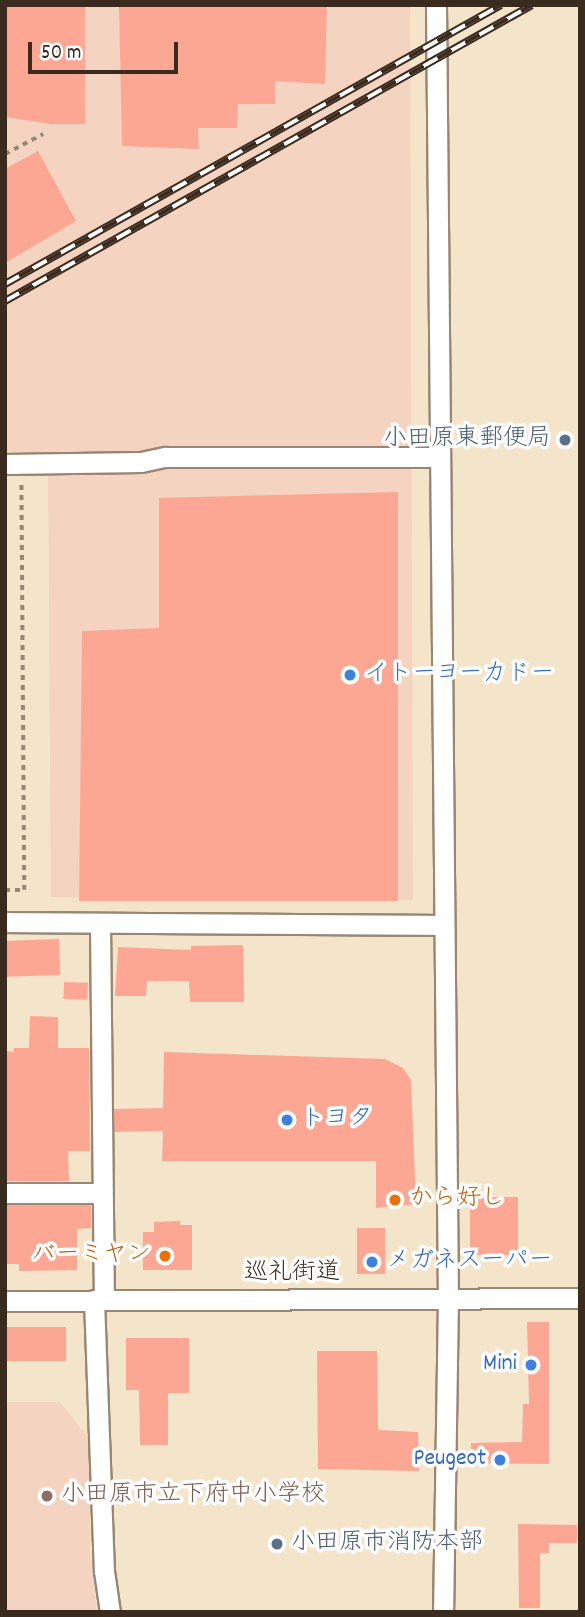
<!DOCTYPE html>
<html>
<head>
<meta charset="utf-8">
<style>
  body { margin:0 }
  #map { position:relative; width:585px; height:1617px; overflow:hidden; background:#f4e4ca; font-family:Dekko,"Klee One",sans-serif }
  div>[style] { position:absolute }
  .built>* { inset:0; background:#f4d3c0 }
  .building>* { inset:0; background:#fba794; transform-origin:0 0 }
  .path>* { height:3.5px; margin-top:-1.75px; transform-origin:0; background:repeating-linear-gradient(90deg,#988774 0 5px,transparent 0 10px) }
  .roads { filter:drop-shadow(2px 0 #988774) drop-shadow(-2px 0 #988774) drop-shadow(0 2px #988774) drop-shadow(0 -2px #988774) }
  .minor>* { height:19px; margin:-9.5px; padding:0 9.5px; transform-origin:9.5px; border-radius:9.5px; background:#fff }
  .rail>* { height:8px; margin-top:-4px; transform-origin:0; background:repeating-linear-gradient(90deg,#fff 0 16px,#3b2a1e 0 32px); box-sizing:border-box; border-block:2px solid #3b2a1e }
  .dots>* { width:19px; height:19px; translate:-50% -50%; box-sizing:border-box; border:4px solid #fff; border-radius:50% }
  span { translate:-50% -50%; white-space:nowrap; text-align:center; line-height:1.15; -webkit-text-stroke:7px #fff; paint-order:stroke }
  .service-label { font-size:24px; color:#4e5e75 }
  .right { translate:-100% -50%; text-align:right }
  .left { translate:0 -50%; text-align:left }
  .shop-label { font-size:24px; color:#366cbe }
  .food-label { font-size:24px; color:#c56008 }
  .street-label { font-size:24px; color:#3b2a1e }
  .education-label { font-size:24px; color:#785e54 }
  .frame { position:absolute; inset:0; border:7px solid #3b2a1e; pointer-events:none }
  .scale { position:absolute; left:28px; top:42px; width:150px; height:32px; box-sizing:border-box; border:4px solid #3b2a1e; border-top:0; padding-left:9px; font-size:21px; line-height:24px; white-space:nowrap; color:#3b2a1e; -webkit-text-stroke:5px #fff; paint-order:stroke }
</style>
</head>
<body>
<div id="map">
  <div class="built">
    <div style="clip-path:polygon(5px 5px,410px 5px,413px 900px,51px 897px,48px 475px,5px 475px)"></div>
    <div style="clip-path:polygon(5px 1402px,60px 1402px,89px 1439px,90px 1552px,97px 1612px,5px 1612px)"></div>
  </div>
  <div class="building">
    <div style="clip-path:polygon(5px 5px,85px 5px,85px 124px,51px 124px,5px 117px)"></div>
    <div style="clip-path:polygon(119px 5px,327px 5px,325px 84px,275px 81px,275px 104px,238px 104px,237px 128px,198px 128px,199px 149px,122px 146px)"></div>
    <div style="clip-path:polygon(38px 151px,76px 221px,5px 263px,5px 169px)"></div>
    <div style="clip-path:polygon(398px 492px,398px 901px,79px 901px,82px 631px,159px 628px,159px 498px)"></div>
    <div style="left:59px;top:939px;width:36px;height:54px;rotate:88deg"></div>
    <div style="clip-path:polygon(243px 945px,244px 1002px,190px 1002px,189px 981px,147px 981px,146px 996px,115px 996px,118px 947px,191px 950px,191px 946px)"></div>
    <div style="left:64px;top:982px;width:24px;height:17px;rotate:2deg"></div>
    <div style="clip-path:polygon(30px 1016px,58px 1017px,58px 1048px,89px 1048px,90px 1151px,68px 1151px,69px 1181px,5px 1181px,5px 1051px,14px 1052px,14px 1048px,29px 1048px)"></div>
    <div style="clip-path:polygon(164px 1052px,385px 1059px,403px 1068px,411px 1080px,416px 1204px,376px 1208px,376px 1161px,162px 1161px,163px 1131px,114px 1132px,114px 1109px,163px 1108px)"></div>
    <div style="left:470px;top:1197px;width:48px;height:58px"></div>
    <div style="clip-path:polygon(5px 1205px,91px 1205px,91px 1228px,77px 1229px,77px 1270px,19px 1271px,19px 1264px,5px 1264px)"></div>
    <div style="clip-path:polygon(180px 1221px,180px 1225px,192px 1225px,192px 1270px,143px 1270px,143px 1232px,154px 1232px,154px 1222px)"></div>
    <div style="left:357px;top:1228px;width:28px;height:46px"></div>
    <div style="clip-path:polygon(527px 1322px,549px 1322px,549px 1464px,471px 1463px,471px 1443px,522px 1442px,523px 1404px,529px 1404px)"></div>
    <div style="left:66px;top:1327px;width:34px;height:59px;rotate:90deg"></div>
    <div style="clip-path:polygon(126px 1338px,189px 1338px,189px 1393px,168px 1393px,168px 1445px,140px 1445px,139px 1390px,126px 1390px)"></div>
    <div style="clip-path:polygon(317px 1351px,377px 1351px,378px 1430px,418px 1432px,419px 1471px,318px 1469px)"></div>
    <div style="clip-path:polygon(518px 1524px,577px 1525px,577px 1543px,549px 1543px,549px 1553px,540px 1553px,540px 1608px,519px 1608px)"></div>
  </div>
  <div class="path">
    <div style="left:5px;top:154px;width:43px;rotate:-27.8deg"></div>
    <div style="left:5px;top:890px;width:19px"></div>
    <div style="left:24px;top:890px;width:409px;rotate:-90.4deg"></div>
  </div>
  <div class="roads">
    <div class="minor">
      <div style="left:436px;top:5px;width:1293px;rotate:89.47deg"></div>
      <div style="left:448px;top:1298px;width:314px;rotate:90.9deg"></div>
      <div style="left:5px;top:464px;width:136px;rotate:-0.8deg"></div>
      <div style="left:141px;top:462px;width:25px;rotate:-12deg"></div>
      <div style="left:165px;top:457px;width:275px"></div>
      <div style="left:5px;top:922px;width:437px;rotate:0.4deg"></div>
      <div style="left:100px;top:923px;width:377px;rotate:89.4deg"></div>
      <div style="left:5px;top:1193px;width:96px"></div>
      <div style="left:94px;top:1300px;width:271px;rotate:87.9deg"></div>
      <div style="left:104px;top:1571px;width:41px;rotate:81.7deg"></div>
      <div style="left:5px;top:1301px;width:575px;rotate:-0.3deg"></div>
    </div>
  </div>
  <div class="rail">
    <div style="left:5px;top:284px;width:569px;rotate:-29.36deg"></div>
    <div style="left:5px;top:301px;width:604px;rotate:-29.32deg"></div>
  </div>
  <div class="dots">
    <div style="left:565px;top:440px;background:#5c6f8a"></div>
    <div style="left:350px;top:675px;background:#3f7fe0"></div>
    <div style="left:287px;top:1120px;background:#3f7fe0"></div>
    <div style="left:395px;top:1200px;background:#e8710a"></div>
    <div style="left:165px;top:1256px;background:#e8710a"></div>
    <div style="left:372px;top:1262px;background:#3f7fe0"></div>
    <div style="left:531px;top:1365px;background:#3f7fe0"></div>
    <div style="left:500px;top:1460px;background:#3f7fe0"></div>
    <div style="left:47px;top:1496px;background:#8d6e63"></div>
    <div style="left:277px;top:1544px;background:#5c6f8a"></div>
  </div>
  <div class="service-label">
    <span class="right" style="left:551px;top:440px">小田原東郵便局</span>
    <span class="left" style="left:291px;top:1544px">小田原市消防本部</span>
  </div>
  <div class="shop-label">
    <span class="left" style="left:364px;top:675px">イトーヨーカドー</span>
    <span class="left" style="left:301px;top:1120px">トヨタ</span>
    <span class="left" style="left:386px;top:1262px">メガネスーパー</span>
    <span class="right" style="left:517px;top:1365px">Mini</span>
    <span class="right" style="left:486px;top:1460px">Peugeot</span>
  </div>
  <div class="food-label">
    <span class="left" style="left:409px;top:1200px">から好し</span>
    <span class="right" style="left:151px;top:1256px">バーミヤン</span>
  </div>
  <div class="street-label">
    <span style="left:292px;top:1274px">巡礼街道</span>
  </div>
  <div class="education-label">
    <span class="left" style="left:61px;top:1496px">小田原市立下府中小学校</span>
  </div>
  <div class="frame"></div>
  <div class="scale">50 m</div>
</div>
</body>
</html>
